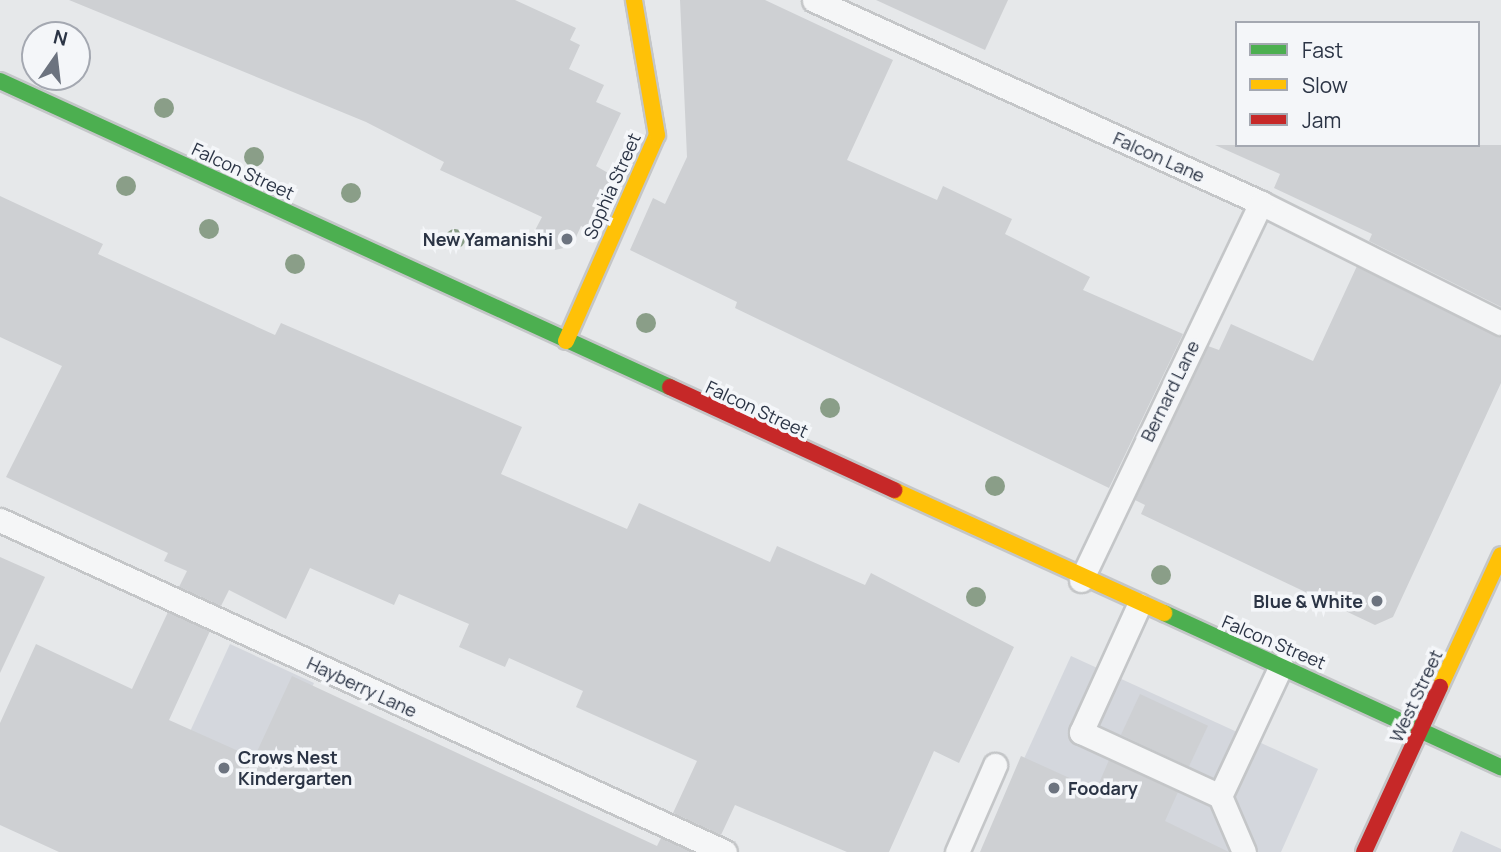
<!DOCTYPE html>
<html>
<head>
<meta charset="utf-8">
<style>
  body { margin:0 }
  #map { position:relative; width:1501px; height:852px; overflow:hidden; background:#e6e8ea; font-family:Manrope,sans-serif }
  div>[style] { position:absolute }
  .built>* { inset:0; background:#d4d7dd }
  .building>* { inset:0; background:#ced0d3; transform-origin:0 0 }
  .roads { filter:drop-shadow(2px 0 #c4c6c8) drop-shadow(-2px 0 #c4c6c8) drop-shadow(0 2px #c4c6c8) drop-shadow(0 -2px #c4c6c8) }
  .lane>* { height:23px; margin:-11.5px; padding:0 11.5px; transform-origin:11.5px; border-radius:11.5px; background:#f5f6f7 }
  .fast>* { height:16px; margin:-8px; padding:0 8px; transform-origin:8px; border-radius:8px; background:#4caf50 }
  .slow>* { height:16px; margin:-8px; padding:0 8px; transform-origin:8px; border-radius:8px; background:#ffc107 }
  .jam>* { height:16px; margin:-8px; padding:0 8px; transform-origin:8px; border-radius:8px; background:#c62828 }
  .trees>* { width:20px; height:20px; margin:-10px; border-radius:50%; background:#8a9e88 }
  .dots>* { width:19px; height:19px; translate:-50% -50%; box-sizing:border-box; border:4px solid #f4f6f9; border-radius:50% }
  span { translate:-50% -50%; white-space:nowrap; text-align:center; line-height:1.15; -webkit-text-stroke:7px #f4f6f9; paint-order:stroke }
  .street-label { font-size:18px; color:#2b3445 }
  .poi-label { font-size:18px; color:#2b3445; font-weight:700 }
  .right { translate:-100% -50%; text-align:right }
  .left { translate:0 -50%; text-align:left }
  .legend { position:absolute; left:1235px; top:21px; width:245px; height:126px; box-sizing:border-box; background:#f4f6f9; border:2px solid #a4a8b1; margin:0; padding:9px 12px; list-style:none; font-size:21px; color:#2b3445 }
  .legend li { display:flex; align-items:center; gap:14px; height:35px }
  .legend b { width:35px; border:2px solid #a4a8b1 }
  .north { position:absolute; left:21px; top:21px; width:70px; height:70px; box-sizing:border-box; background:#f4f6f9; border:2px solid #a4a8b1; border-radius:50%; rotate:14deg; font-size:19px; font-weight:700; line-height:28px; text-align:center; color:#2b3445 }
  .north::after { content:''; display:block; margin:auto; width:24px; height:32px; background:#6c737f; clip-path:polygon(50% 0,100% 100%,50% 72%,0 100%) }
</style>
</head>
<body>
<div id="map">
  <div class="built">
    <div style="clip-path:polygon(230px 644px,314px 683px,235px 852px,135px 852px)"></div>
    <div style="clip-path:polygon(1071px 656px,1318px 769px,1281px 852px,1061px 852px,995px 822px)"></div>
    <div style="clip-path:polygon(1461px 831px,1501px 849px,1501px 852px,1452px 852px)"></div>
  </div>
  <div class="building">
    <div style="clip-path:polygon(69px 0,515px 0,576px 28px,570px 40px,580px 45px,569px 69px,604px 85px,596px 102px,621px 113px,596px 166px,615px 177px,591px 231px,581px 226px,572px 246px,555px 250px,531px 238px,542px 217px,440px 170px,444px 162px,366px 122px)"></div>
    <div style="clip-path:polygon(680px 0,765px 0,893px 60px,847px 160px,937px 200px,943px 186px,1012px 219px,1005px 234px,1090px 277px,1083px 290px,1183px 334px,1109px 488px,735px 308px,737px 302px,630px 250px,653px 198px,665px 204px,687px 157px)"></div>
    <div style="clip-path:polygon(876px 0,1008px 0,985px 50px)"></div>
    <div style="clip-path:polygon(1215px 145px,1501px 145px,1501px 307px,1369px 241px,1372px 234px,1274px 188px,1280px 174px)"></div>
    <div style="clip-path:polygon(0 196px,103px 244px,98px 254px,275px 335px,281px 323px,522px 427px,501px 474px,627px 529px,639px 503px,770px 562px,777px 546px,865px 585px,871px 573px,1014px 647px,959px 763px,934px 751px,889px 852px,847px 852px,735px 805px,721px 835px,673px 813px,697px 761px,576px 707px,583px 691px,509px 658px,505px 667px,459px 647px,469px 624px,399px 594px,394px 605px,310px 568px,286px 619px,229px 590px,221px 606px,179px 587px,187px 571px,164px 561px,168px 553px,6px 477px,62px 366px,0 337px)"></div>
    <div style="clip-path:polygon(1357px 266px,1501px 337px,1501px 383px,1393px 617px,1375px 625px,1141px 514px,1145px 505px,1135px 500px,1208px 346px,1219px 350px,1231px 324px,1313px 361px)"></div>
    <div style="clip-path:polygon(0 557px,45px 577px,0 673px)"></div>
    <div style="clip-path:polygon(168px 612px,210px 631px,169px 720px,254px 758px,292px 676px,657px 846px,661px 838px,691px 852px,59px 852px,0 825px,0 723px,36px 644px,132px 689px)"></div>
    <div style="left:1140px;top:694px;width:75px;height:45px;rotate:25deg"></div>
    <div style="clip-path:polygon(1021px 756px,1096px 790px,1109px 760px,1178px 792px,1165px 821px,1229px 852px,980px 852px)"></div>
  </div>
  <div class="roads">
    <div class="lane">
      <div style="left:814px;top:0;width:491px;rotate:24.4deg"></div>
      <div style="left:1261px;top:203px;width:268px;rotate:26.6deg"></div>
      <div style="left:0;top:520px;width:797px;rotate:24.6deg"></div>
      <div style="left:1081px;top:580px;width:418px;rotate:-64.5deg"></div>
      <div style="left:1139px;top:605px;width:140px;rotate:114.5deg"></div>
      <div style="left:1081px;top:732px;width:153px;rotate:24.7deg"></div>
      <div style="left:1220px;top:796px;width:144px;rotate:-64.9deg"></div>
      <div style="left:1220px;top:796px;width:61px;rotate:66.8deg"></div>
      <div style="left:957px;top:852px;width:95px;rotate:-66.4deg"></div>
    </div>
    <div class="fast">
      <div style="left:0;top:81px;width:737px;rotate:24.55deg"></div>
      <div style="left:1164px;top:613px;width:371px;rotate:24.6deg"></div>
    </div>
    <div class="slow">
      <div style="left:566px;top:341px;width:225px;rotate:-66.2deg"></div>
      <div style="left:657px;top:135px;width:137px;rotate:-99.7deg"></div>
      <div style="left:894px;top:490px;width:297px;rotate:24.5deg"></div>
      <div style="left:1440px;top:687px;width:145px;rotate:-65.2deg"></div>
    </div>
    <div class="jam">
      <div style="left:670px;top:387px;width:247px;rotate:24.7deg"></div>
      <div style="left:1364px;top:852px;width:182px;rotate:-65.3deg"></div>
    </div>
  </div>
  <div class="trees">
    <div style="left:164px;top:108px"></div>
    <div style="left:254px;top:157px"></div>
    <div style="left:126px;top:186px"></div>
    <div style="left:351px;top:193px"></div>
    <div style="left:209px;top:229px"></div>
    <div style="left:455px;top:239px"></div>
    <div style="left:295px;top:264px"></div>
    <div style="left:646px;top:323px"></div>
    <div style="left:830px;top:408px"></div>
    <div style="left:995px;top:486px"></div>
    <div style="left:1161px;top:575px"></div>
    <div style="left:976px;top:597px"></div>
  </div>
  <div class="dots">
    <div style="left:567px;top:239px;background:#6c737f"></div>
    <div style="left:1377px;top:601px;background:#6c737f"></div>
    <div style="left:224px;top:768px;background:#6c737f"></div>
    <div style="left:1054px;top:788px;background:#6c737f"></div>
  </div>
  <div class="street-label">
    <span style="left:1159px;top:157px;rotate:24deg">Falcon Lane</span>
    <span style="left:243px;top:171px;rotate:25deg">Falcon Street</span>
    <span style="left:612px;top:186px;rotate:-66deg">Sophia Street</span>
    <span style="left:1170px;top:391px;rotate:-64deg">Bernard Lane</span>
    <span style="left:757px;top:409px;rotate:25deg">Falcon Street</span>
    <span style="left:1274px;top:642px;rotate:23deg">Falcon Street</span>
    <span style="left:362px;top:687px;rotate:25deg">Hayberry Lane</span>
    <span style="left:1416px;top:696px;rotate:-65deg">West Street</span>
  </div>
  <div class="poi-label">
    <span class="right" style="left:553px;top:239px">New Yamanishi</span>
    <span class="right" style="left:1363px;top:601px">Blue &amp; White</span>
    <span class="left" style="left:238px;top:768px">Crows Nest<br>Kindergarten</span>
    <span class="left" style="left:1068px;top:788px">Foodary</span>
  </div>
  <ul class="legend">
  <li><b style="height:9px;background:#4caf50"></b>Fast</li>
  <li><b style="height:9px;background:#ffc107"></b>Slow</li>
  <li><b style="height:9px;background:#c62828"></b>Jam</li>
  </ul>
  <div class="north">N</div>
</div>
</body>
</html>
